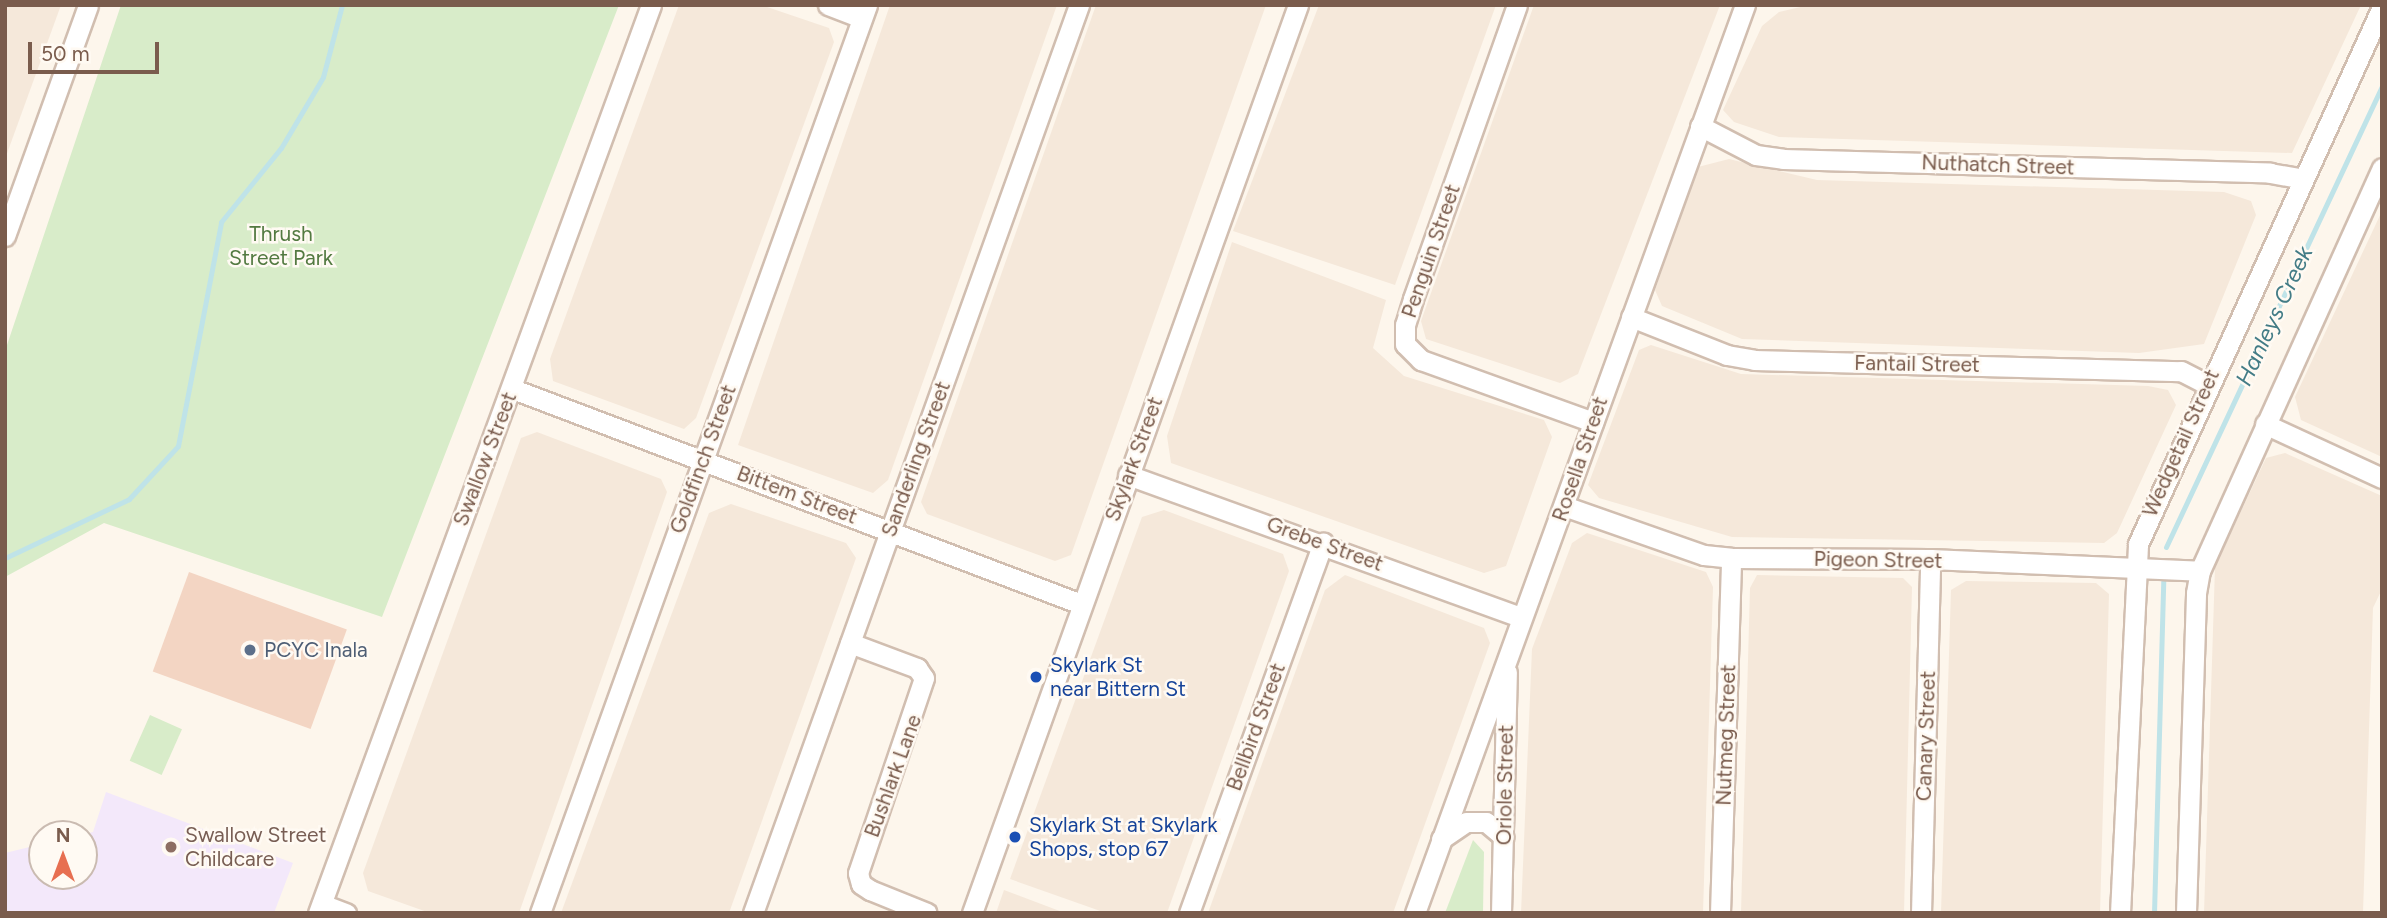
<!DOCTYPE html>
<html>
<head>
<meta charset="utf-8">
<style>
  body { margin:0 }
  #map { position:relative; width:2387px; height:918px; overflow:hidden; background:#fdf6ec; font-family:Figtree,sans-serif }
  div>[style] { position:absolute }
  .residential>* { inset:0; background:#f5e8da }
  .education>* { inset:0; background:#f3e8fa }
  .green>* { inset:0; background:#d8ecc9; transform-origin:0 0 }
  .stream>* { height:5px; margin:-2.5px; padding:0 2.5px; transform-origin:2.5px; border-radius:2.5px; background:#bfe3e8 }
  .building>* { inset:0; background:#f3d5c3; transform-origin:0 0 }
  .roads { filter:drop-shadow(2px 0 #d1beb0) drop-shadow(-2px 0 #d1beb0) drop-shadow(0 2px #d1beb0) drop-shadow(0 -2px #d1beb0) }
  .street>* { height:19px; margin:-9.5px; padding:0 9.5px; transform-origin:9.5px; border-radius:9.5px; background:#fff }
  .dots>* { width:19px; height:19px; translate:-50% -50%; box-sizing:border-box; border:4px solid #fffaf3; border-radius:50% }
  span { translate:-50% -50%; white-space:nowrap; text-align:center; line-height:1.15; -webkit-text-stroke:5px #fffaf3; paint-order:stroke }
  .street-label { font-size:21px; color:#7a5c4d }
  .park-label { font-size:21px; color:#537a41 }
  .service-label { font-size:21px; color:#4e5e75 }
  .left { translate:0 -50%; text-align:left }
  .transit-label { font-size:21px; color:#164399 }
  .education-label { font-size:21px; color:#785e54 }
  .water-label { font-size:23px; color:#437c86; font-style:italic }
  .frame { position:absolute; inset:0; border:7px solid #7a5c4d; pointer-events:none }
  .north { position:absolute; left:28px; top:820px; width:70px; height:70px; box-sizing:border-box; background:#fffaf3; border:2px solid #cabbb1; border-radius:50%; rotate:0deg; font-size:19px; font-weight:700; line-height:28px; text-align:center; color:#7a5c4d }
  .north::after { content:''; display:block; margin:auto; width:24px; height:32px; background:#e76f51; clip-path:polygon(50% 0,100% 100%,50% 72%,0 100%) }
  .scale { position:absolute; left:28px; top:42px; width:131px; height:32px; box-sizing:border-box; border:4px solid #7a5c4d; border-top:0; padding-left:9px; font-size:21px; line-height:24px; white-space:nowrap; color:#7a5c4d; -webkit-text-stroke:5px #fffaf3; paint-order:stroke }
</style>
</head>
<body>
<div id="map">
  <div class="residential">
    <div style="clip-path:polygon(5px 5px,61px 5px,5px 159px)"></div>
    <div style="clip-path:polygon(679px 5px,761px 5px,829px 28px,834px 42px,696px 418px,684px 429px,553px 381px,550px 359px)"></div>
    <div style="clip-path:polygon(890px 5px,1057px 5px,888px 480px,873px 493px,738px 445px)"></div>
    <div style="clip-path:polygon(1096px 5px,1266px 5px,1071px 555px,1055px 561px,927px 514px,921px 502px)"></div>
    <div style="clip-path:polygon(1319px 5px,1496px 5px,1395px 285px,1233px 231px)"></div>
    <div style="clip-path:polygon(1534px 5px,1720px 5px,1578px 374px,1560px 383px,1426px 339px,1421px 321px)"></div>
    <div style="clip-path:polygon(1809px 5px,2361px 5px,2292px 153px,1779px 137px,1734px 122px,1723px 110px,1762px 26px,1779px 12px)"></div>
    <div style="clip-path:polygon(1729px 159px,1817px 180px,2224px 192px,2251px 201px,2256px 215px,2204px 344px,2139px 353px,1742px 339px,1662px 306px,1655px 290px,1698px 167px)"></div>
    <div style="clip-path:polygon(2382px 211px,2382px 457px,2301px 420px,2295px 397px)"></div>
    <div style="clip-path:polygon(1232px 242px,1386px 300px,1373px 348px,1404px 376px,1544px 420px,1552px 437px,1506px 566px,1484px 573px,1171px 463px,1167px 436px)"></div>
    <div style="clip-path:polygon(1651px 345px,1741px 374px,2148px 386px,2168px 390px,2176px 405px,2117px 533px,2104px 543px,1732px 537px,1599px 498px,1588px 485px,1639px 350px)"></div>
    <div style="clip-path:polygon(537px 432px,661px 479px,667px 492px,519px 913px,430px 913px,368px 891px,363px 873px,521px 438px)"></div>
    <div style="clip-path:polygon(2285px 453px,2382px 496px,2382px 589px,2373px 608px,2363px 913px,2204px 913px,2215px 567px,2266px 458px)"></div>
    <div style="clip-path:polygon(731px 504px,846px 543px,856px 558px,729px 913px,561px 913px,709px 513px)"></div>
    <div style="clip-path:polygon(1164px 510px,1283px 554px,1289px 571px,1167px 913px,1106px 913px,1010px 879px,1142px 517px)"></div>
    <div style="clip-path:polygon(1587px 533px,1706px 572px,1713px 587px,1703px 913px,1521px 913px,1532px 649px,1572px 543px)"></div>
    <div style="clip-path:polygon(1345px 575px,1484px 628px,1490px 643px,1393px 913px,1208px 913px,1325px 590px)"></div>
    <div style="clip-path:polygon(1757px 575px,1903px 578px,1912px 587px,1904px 913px,1741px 913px,1750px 588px)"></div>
    <div style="clip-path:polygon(1966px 581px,2096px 583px,2109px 594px,2100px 913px,1941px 913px,1951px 590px)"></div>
    <div style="clip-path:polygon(1004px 890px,1065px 913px,996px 913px)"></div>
  </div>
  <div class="education">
    <div style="clip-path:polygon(106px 792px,293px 863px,274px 913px,5px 913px,5px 853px,42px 844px,42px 876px,84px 876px,84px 834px,93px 832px)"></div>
  </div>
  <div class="green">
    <div style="clip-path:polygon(121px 5px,619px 5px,382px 617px,104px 523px,5px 577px,5px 351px)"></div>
    <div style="left:150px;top:715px;width:35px;height:50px;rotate:24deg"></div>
    <div style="clip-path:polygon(1473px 840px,1484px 852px,1483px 913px,1445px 913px)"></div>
  </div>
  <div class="stream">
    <div style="left:2166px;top:547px;width:509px;rotate:-64.89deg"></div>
    <div style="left:5px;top:558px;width:137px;rotate:-25.4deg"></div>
    <div style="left:129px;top:499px;width:72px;rotate:-47.2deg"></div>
    <div style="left:178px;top:446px;width:228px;rotate:-79.1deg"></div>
    <div style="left:221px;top:222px;width:95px;rotate:-51deg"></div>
    <div style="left:281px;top:148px;width:82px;rotate:-59.4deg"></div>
    <div style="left:323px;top:77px;width:74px;rotate:-75.2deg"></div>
    <div style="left:2154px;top:913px;width:332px;rotate:-88.4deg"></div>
  </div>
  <div class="building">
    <div style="left:189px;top:572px;width:168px;height:106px;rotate:20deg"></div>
  </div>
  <div class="roads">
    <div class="street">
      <div style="left:828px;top:5px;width:36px;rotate:21deg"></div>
      <div style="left:1517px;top:5px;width:312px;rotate:109.5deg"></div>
      <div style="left:1413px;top:299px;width:27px;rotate:107deg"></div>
      <div style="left:1405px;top:325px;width:19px;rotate:90deg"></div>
      <div style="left:1405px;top:344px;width:23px;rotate:45deg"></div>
      <div style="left:1421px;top:360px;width:183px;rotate:19.8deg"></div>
      <div style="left:1700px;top:126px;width:63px;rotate:27.4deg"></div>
      <div style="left:1756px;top:155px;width:27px;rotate:8deg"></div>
      <div style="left:1783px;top:159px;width:487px;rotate:1.6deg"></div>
      <div style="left:2270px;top:173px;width:34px;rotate:10deg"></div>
      <div style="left:5px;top:236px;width:245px;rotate:-70.2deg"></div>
      <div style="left:1631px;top:317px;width:103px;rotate:21.6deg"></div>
      <div style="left:1727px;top:355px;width:27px;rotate:10deg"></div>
      <div style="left:1754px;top:360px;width:427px;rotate:1.5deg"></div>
      <div style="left:2181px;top:371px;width:29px;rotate:27deg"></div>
      <div style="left:513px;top:389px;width:607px;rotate:20.73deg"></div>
      <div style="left:2265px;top:424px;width:129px;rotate:24.8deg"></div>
      <div style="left:1128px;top:475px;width:418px;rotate:19.9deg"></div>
      <div style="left:1564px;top:506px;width:148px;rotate:19.3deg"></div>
      <div style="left:1704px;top:555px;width:27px;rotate:6deg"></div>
      <div style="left:1731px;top:558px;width:199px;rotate:0.3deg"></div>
      <div style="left:1930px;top:559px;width:270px;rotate:2.5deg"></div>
      <div style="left:850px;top:643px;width:72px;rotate:20.5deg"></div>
      <div style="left:917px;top:668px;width:12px;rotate:55deg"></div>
      <div style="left:924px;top:678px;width:206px;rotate:108.7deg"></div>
      <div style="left:858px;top:873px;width:11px;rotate:75deg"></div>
      <div style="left:861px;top:884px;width:11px;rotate:34deg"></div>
      <div style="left:870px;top:890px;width:61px;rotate:22deg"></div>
      <div style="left:1441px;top:839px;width:30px;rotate:-34deg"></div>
      <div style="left:1466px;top:822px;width:20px"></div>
      <div style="left:1486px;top:822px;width:23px;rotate:40deg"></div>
      <div style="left:322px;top:904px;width:26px;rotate:21deg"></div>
      <div style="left:318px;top:913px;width:967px;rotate:-69.86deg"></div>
      <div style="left:540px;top:913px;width:965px;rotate:-70.19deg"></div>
      <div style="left:753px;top:913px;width:965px;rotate:-70.25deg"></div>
      <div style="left:972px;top:913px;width:965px;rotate:-70.25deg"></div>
      <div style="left:1189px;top:913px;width:394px;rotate:-70.1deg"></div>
      <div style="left:1415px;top:913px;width:966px;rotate:-70.03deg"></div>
      <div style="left:1501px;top:913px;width:241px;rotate:-88.6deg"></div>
      <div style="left:1720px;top:913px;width:355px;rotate:-88.2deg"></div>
      <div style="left:1921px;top:913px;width:354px;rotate:-88.5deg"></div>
      <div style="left:2120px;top:913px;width:369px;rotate:-87.2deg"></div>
      <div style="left:2138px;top:544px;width:590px;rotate:-65.56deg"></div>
      <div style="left:2186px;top:913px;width:320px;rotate:-88.2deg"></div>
      <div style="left:2196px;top:593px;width:22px;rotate:-80deg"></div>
      <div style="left:2200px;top:571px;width:442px;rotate:-65.7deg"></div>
    </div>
  </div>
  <div class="dots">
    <div style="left:250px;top:650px;background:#5c6f8a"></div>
    <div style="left:1036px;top:677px;background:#1a4fb4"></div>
    <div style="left:1015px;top:837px;background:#1a4fb4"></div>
    <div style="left:171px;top:847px;background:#8d6e63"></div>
  </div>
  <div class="street-label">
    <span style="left:1998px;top:165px;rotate:2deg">Nuthatch Street</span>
    <span style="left:1431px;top:251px;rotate:-71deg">Penguin Street</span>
    <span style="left:1917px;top:364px;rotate:1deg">Fantail Street</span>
    <span style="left:2181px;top:443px;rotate:-66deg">Wedgetail Street</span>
    <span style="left:485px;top:459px;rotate:-69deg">Swallow Street</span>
    <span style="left:703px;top:459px;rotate:-70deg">Goldfinch Street</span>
    <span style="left:916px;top:459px;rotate:-70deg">Sanderling Street</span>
    <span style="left:1134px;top:459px;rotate:-70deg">Skylark Street</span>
    <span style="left:1580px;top:459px;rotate:-71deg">Rosella Street</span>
    <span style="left:797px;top:495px;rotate:21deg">Bittem Street</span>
    <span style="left:1325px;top:544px;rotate:20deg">Grebe Street</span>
    <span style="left:1878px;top:560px;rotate:1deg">Pigeon Street</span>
    <span style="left:1256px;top:727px;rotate:-70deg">Bellbird Street</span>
    <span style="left:1726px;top:735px;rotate:-88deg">Nutmeg Street</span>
    <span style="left:1926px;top:736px;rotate:-88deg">Canary Street</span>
    <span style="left:893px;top:776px;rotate:-70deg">Bushlark Lane</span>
    <span style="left:1505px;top:785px;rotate:-89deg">Oriole Street</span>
  </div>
  <div class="park-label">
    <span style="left:281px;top:246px">Thrush<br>Street Park</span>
  </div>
  <div class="service-label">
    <span class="left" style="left:264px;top:650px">PCYC Inala</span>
  </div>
  <div class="transit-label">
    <span class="left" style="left:1050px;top:677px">Skylark St<br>near Bittern St</span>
    <span class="left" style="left:1029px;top:837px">Skylark St at Skylark<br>Shops, stop 67</span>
  </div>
  <div class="education-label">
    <span class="left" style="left:185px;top:847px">Swallow Street<br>Childcare</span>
  </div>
  <div class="water-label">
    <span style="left:2274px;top:316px;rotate:-65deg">Hanleys Creek</span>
  </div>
  <div class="frame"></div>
  <div class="north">N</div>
  <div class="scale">50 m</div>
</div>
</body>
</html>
